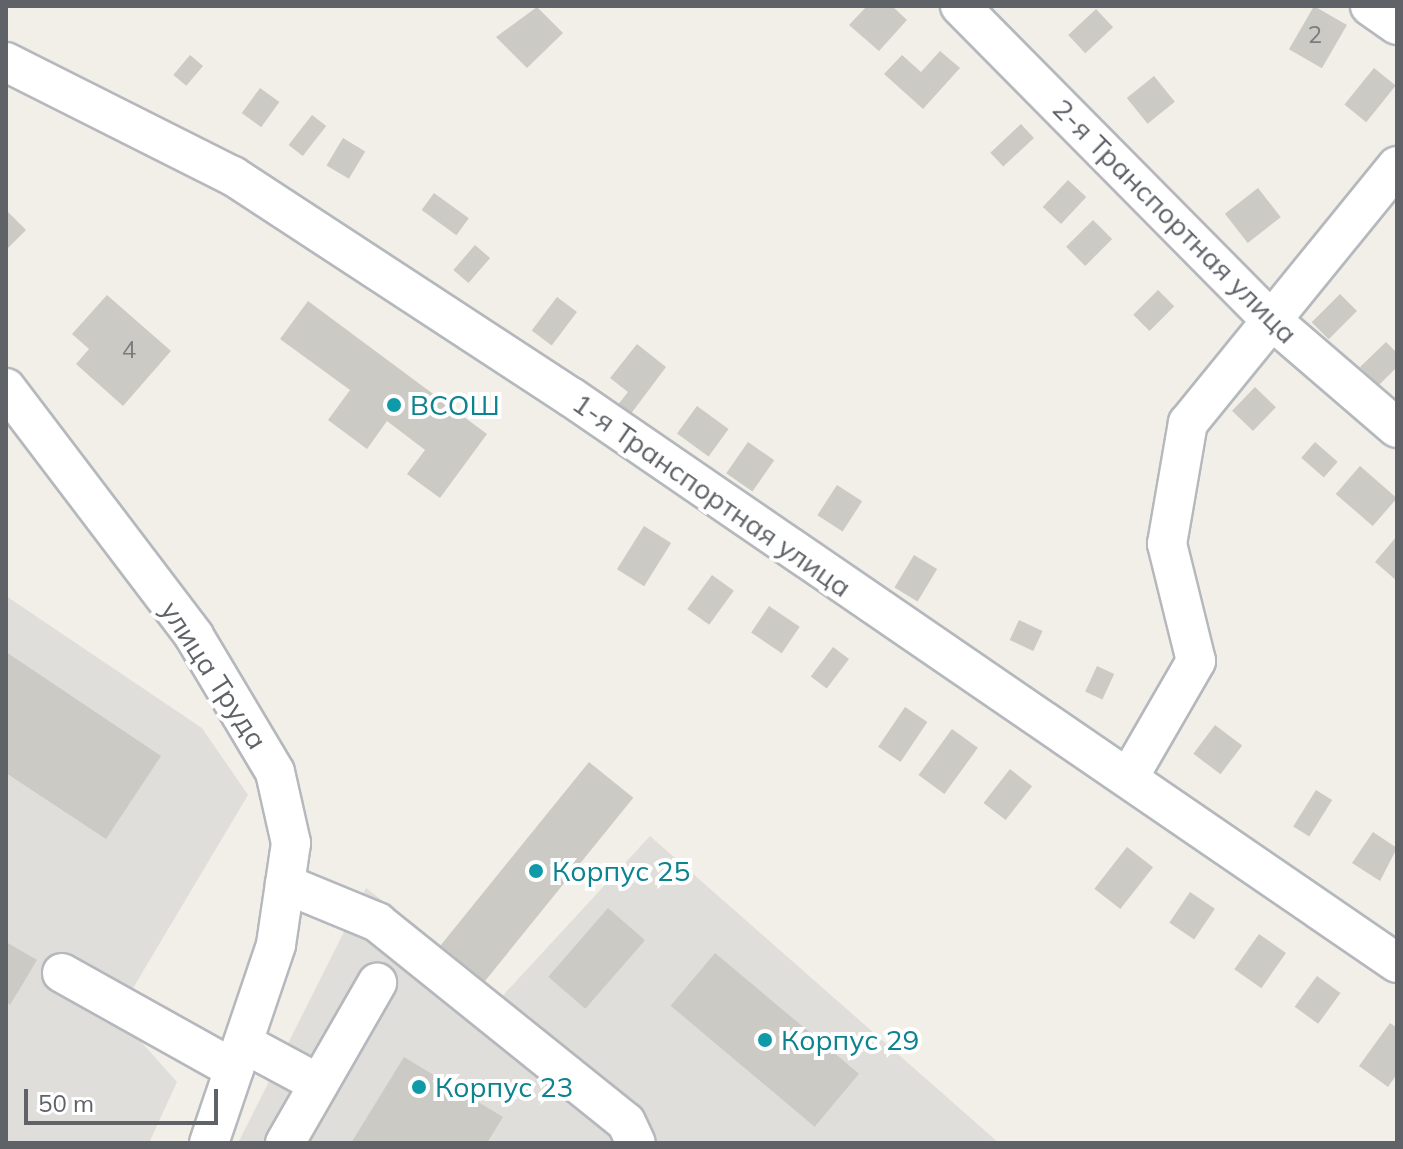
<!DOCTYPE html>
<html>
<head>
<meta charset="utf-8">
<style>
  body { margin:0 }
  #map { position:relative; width:1403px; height:1149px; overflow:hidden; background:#f1efe8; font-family:Mulish,sans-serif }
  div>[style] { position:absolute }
  .industrial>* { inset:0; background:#e0deda }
  .building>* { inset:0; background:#cccac5; transform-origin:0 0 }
  .roads { filter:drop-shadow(2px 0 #b5b8bc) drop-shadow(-2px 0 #b5b8bc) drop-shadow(0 2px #b5b8bc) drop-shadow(0 -2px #b5b8bc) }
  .minor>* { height:38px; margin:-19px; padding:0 19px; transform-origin:19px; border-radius:19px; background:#fff }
  .dots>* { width:22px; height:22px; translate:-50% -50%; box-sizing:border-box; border:4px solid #fff; border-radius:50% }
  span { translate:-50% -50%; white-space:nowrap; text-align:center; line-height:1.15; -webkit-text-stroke:8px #fff; paint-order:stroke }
  .number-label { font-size:24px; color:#7a7d7f }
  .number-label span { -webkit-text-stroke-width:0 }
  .street-label { font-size:28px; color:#5f6368 }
  .culture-label { font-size:28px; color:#0d838f }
  .left { translate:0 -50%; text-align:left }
  .frame { position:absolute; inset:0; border:8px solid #5f6368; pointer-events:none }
  .scale { position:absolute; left:24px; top:1089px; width:194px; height:36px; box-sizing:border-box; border:4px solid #5f6368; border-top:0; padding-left:10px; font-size:24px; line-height:28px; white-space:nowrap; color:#5f6368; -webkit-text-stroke:6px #fff; paint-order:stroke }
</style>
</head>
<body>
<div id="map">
  <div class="industrial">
    <div style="clip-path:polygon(6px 596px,202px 728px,248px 795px,117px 1015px,177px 1082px,149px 1143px,6px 1143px)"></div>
    <div style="clip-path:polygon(650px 836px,999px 1143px,238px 1143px,366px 888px,438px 943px,496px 1003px)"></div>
  </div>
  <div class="building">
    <div style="clip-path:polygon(867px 6px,892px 6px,907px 20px,879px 51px,849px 25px)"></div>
    <div style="left:1314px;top:6px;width:38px;height:50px;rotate:30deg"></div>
    <div style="clip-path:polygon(537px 7px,563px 33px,527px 68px,496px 37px)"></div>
    <div style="left:1096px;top:9px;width:25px;height:38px;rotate:47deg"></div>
    <div style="clip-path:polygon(940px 51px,960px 68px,923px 109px,884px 74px,902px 55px,921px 72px)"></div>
    <div style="left:190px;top:55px;width:17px;height:26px;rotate:40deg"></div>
    <div style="left:1374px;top:68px;width:28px;height:47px;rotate:39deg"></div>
    <div style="left:1154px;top:76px;width:33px;height:35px;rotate:51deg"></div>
    <div style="left:260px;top:88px;width:24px;height:31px;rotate:36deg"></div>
    <div style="left:312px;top:115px;width:18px;height:38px;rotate:38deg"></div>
    <div style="left:1021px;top:124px;width:19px;height:42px;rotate:47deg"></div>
    <div style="left:343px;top:138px;width:26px;height:32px;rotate:31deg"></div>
    <div style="left:1068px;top:180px;width:25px;height:37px;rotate:43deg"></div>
    <div style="left:1258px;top:188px;width:37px;height:42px;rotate:52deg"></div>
    <div style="left:434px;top:193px;width:43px;height:21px;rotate:36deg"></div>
    <div style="clip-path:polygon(6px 210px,26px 230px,6px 250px)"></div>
    <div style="left:1093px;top:220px;width:27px;height:38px;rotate:45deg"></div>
    <div style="left:475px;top:245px;width:20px;height:33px;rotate:41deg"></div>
    <div style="left:1158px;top:290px;width:23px;height:35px;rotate:45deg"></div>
    <div style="left:1340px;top:294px;width:24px;height:40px;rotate:45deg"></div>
    <div style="clip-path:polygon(107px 295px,171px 351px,123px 406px,76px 364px,89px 349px,72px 334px)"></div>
    <div style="left:557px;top:297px;width:25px;height:42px;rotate:37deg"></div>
    <div style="clip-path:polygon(308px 301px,487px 434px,440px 498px,407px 474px,425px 450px,387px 421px,367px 449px,328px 420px,350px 390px,280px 339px)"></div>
    <div style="clip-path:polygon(1386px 342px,1397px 353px,1397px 367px,1378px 386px,1360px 367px)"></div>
    <div style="clip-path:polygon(637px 344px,666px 367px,630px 415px,617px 406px,628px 392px,610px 378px)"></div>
    <div style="left:1255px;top:387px;width:29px;height:33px;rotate:44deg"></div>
    <div style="left:697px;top:406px;width:39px;height:34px;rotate:36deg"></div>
    <div style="left:748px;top:442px;width:32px;height:38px;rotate:35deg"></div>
    <div style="left:1315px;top:442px;width:30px;height:21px;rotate:41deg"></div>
    <div style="left:1360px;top:466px;width:49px;height:37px;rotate:41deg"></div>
    <div style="left:837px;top:485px;width:30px;height:36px;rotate:33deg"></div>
    <div style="left:644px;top:526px;width:32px;height:51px;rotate:32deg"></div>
    <div style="clip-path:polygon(1397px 536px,1397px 581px,1375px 562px)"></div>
    <div style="left:914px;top:555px;width:27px;height:38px;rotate:31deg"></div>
    <div style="left:712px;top:575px;width:27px;height:42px;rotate:36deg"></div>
    <div style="left:769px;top:606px;width:37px;height:32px;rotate:34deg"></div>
    <div style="left:1019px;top:620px;width:26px;height:22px;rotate:25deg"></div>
    <div style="left:833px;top:647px;width:20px;height:37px;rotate:37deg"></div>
    <div style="clip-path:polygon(6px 652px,161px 756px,106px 839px,6px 773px)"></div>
    <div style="left:1097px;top:666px;width:19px;height:28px;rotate:25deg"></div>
    <div style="left:905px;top:707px;width:27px;height:48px;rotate:34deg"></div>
    <div style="left:1215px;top:725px;width:34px;height:36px;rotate:37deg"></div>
    <div style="left:952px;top:729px;width:32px;height:57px;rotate:36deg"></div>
    <div style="left:589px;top:762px;width:57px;height:236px;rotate:39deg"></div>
    <div style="left:1010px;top:769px;width:28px;height:43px;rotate:38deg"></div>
    <div style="left:1316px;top:790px;width:19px;height:43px;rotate:32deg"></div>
    <div style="clip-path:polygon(1373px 832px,1397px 848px,1380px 881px,1352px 863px)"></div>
    <div style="left:1127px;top:847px;width:33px;height:53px;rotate:38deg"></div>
    <div style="left:1190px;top:892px;width:30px;height:37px;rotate:34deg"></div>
    <div style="left:608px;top:908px;width:49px;height:91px;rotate:41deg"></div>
    <div style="left:1259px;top:934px;width:33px;height:43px;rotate:35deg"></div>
    <div style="clip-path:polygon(6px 942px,37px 960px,10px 1005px,6px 1002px)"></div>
    <div style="left:715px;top:953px;width:188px;height:69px;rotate:40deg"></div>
    <div style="left:1317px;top:976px;width:29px;height:38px;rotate:36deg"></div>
    <div style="clip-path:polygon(1390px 1023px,1397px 1028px,1397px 1074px,1388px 1087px,1359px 1066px)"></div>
    <div style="clip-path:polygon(404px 1057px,503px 1117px,487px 1143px,351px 1143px)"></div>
  </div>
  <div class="roads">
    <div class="minor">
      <div style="left:960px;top:6px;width:438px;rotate:45.3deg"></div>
      <div style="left:1268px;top:317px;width:170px;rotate:40.7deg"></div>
      <div style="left:1370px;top:6px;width:33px;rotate:35deg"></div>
      <div style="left:6px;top:62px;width:254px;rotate:26.7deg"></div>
      <div style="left:233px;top:176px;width:404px;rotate:33.2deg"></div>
      <div style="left:571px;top:397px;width:1001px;rotate:34.42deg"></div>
      <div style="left:6px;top:388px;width:311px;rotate:52.8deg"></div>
      <div style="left:194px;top:636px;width:158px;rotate:59.2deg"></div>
      <div style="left:275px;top:772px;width:73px;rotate:77.3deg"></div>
      <div style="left:291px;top:843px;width:103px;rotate:98.4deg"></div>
      <div style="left:276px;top:945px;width:209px;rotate:108.7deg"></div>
      <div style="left:1129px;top:777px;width:134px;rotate:-60deg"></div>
      <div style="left:1196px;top:661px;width:121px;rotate:-103.9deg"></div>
      <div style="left:1167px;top:544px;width:123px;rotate:-80.2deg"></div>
      <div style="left:1188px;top:423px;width:331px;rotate:-50.9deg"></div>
      <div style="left:285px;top:884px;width:100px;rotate:22.4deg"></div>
      <div style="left:377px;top:922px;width:319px;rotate:38.8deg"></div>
      <div style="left:626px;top:1122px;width:23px;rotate:65deg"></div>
      <div style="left:62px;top:973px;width:197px;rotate:29.2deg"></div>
      <div style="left:243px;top:1043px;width:86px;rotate:28.3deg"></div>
      <div style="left:285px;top:1143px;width:185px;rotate:-60.1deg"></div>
    </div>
  </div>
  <div class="dots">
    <div style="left:394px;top:405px;background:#0f9aa8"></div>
    <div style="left:536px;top:871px;background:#0f9aa8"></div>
    <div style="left:765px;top:1040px;background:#0f9aa8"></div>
    <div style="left:419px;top:1087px;background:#0f9aa8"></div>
  </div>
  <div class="number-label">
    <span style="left:1315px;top:35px">2</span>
    <span style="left:129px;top:350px">4</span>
  </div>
  <div class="street-label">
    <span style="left:1175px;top:221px;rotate:45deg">2-я Транспортная улица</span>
    <span style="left:712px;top:495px;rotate:35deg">1-я Транспортная улица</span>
    <span style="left:214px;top:675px;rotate:57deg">улица Труда</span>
  </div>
  <div class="culture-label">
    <span class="left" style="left:410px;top:405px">ВСОШ</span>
    <span class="left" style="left:552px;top:871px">Корпус 25</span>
    <span class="left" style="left:781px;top:1040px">Корпус 29</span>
    <span class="left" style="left:435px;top:1087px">Корпус 23</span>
  </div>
  <div class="frame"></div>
  <div class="scale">50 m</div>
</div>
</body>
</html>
